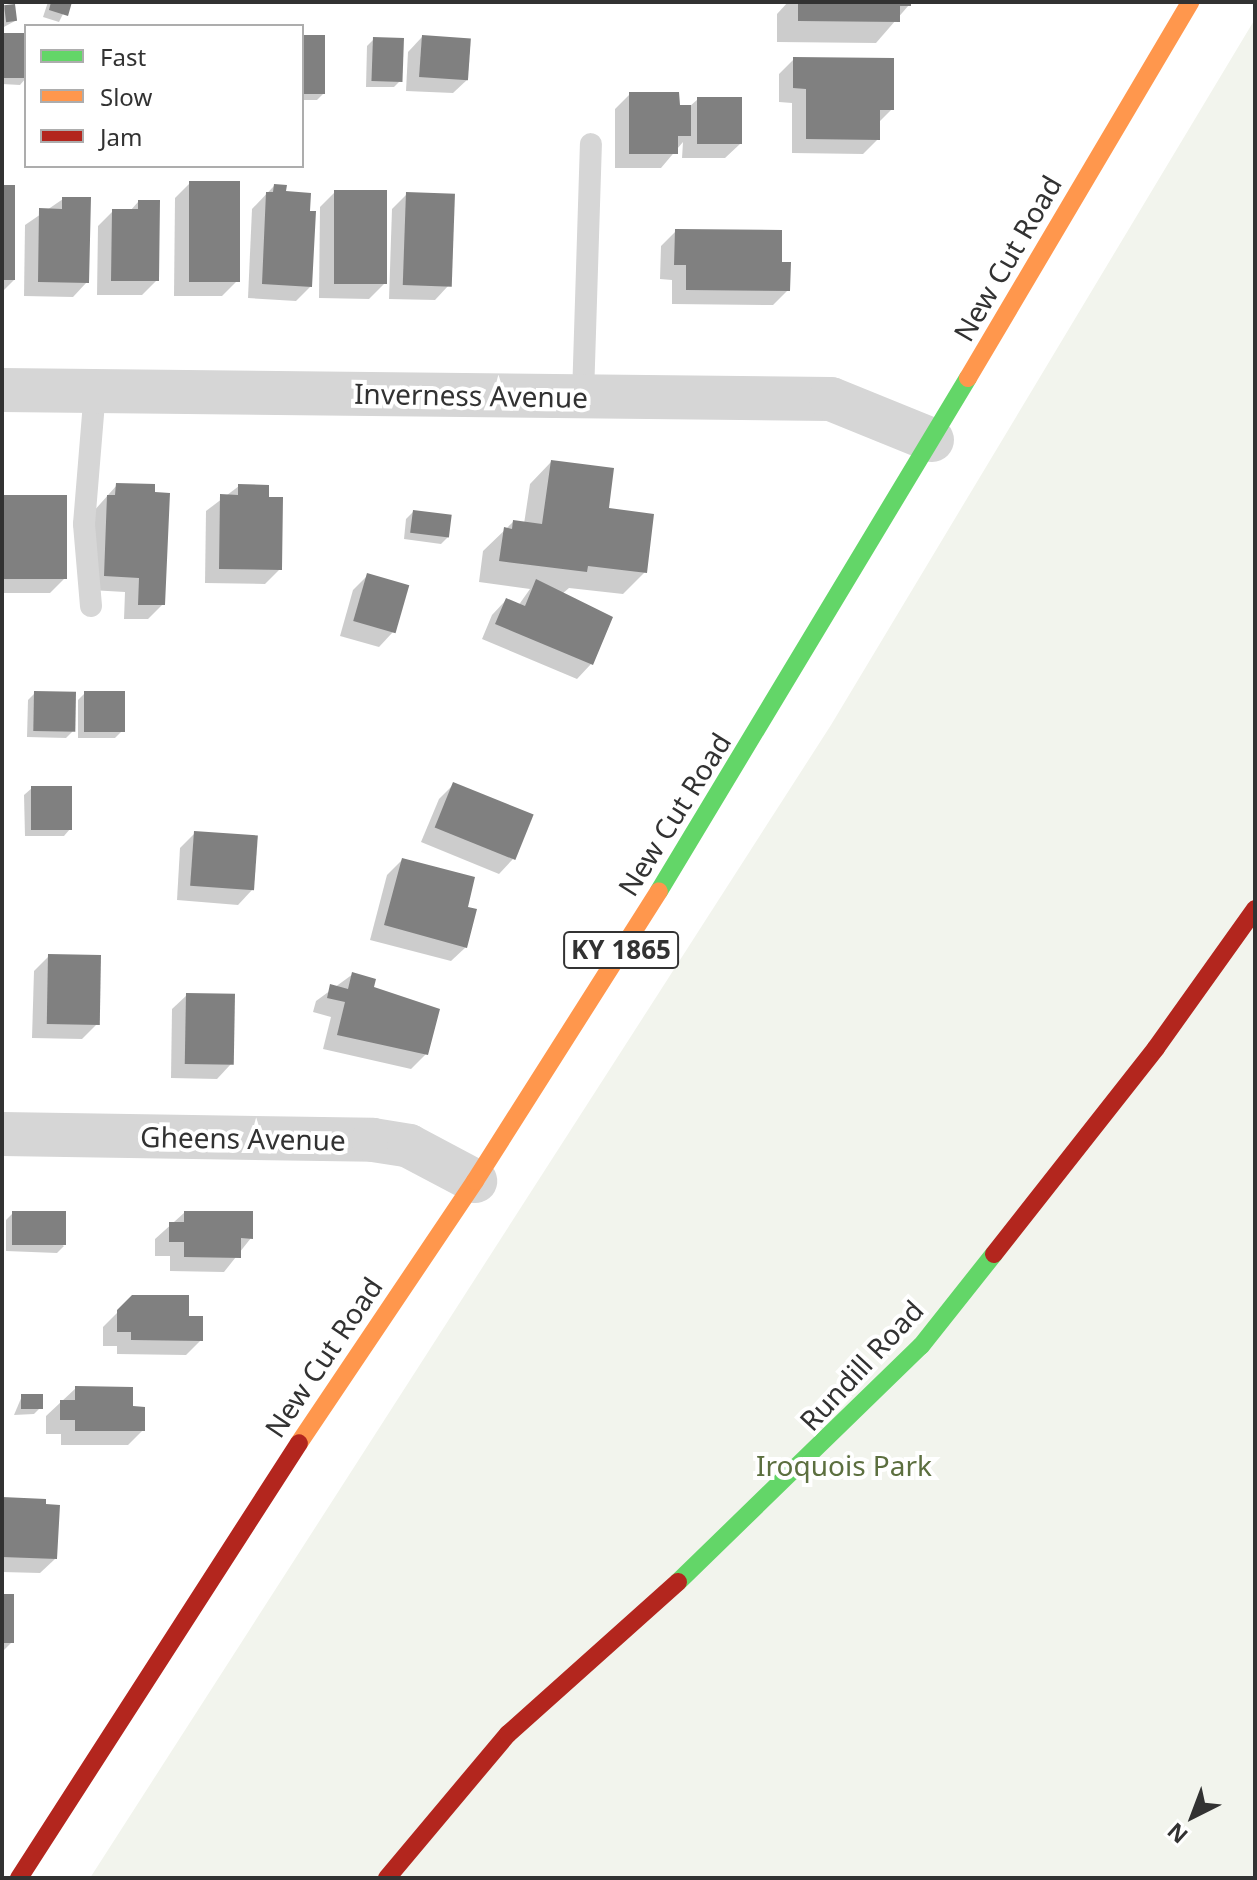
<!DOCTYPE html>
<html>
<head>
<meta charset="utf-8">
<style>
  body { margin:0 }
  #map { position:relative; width:1257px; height:1880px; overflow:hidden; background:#fff; font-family:"Noto Sans",sans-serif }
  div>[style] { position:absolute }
  .green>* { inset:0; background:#f2f4ed }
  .shadow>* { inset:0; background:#0003 }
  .building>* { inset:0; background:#808080; transform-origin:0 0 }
  .lane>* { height:22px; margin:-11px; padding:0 11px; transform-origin:11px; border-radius:11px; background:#d6d6d6 }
  .street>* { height:44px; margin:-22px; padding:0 22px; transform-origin:22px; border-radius:22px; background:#d6d6d6 }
  .fast>* { height:18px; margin:-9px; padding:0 9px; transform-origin:9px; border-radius:9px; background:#63d668 }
  .slow>* { height:18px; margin:-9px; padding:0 9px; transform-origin:9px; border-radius:9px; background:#ff974d }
  .jam>* { height:18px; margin:-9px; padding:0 9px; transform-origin:9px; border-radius:9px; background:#b3261e }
  span { translate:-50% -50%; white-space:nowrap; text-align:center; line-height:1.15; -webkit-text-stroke:8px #fff; paint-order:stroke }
  .shield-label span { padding:2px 6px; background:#fff; border:2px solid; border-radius:6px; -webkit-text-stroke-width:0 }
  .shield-label { font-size:26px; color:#323232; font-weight:700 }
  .street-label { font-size:28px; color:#323232 }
  .park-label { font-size:28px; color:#5c6f3f }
  .frame { position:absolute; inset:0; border:4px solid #323232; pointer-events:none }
  .legend { position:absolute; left:24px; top:24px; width:280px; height:144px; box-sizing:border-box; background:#fff; border:2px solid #adadad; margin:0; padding:10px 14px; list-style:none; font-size:24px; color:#323232 }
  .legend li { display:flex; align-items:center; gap:16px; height:40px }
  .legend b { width:40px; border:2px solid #adadad }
  .north { position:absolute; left:1153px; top:1776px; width:80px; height:80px; -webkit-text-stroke:6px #fff; paint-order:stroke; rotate:222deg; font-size:22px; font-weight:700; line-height:32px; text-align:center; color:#323232 }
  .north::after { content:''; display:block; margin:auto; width:28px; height:36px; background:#323232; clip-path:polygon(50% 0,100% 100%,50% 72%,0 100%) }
</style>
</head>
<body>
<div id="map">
  <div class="green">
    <div style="clip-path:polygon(1255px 19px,1255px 1878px,90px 1878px,831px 725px)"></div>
  </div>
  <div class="shadow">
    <div style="clip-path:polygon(48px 2px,69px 2px,59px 22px,43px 17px)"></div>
    <div style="clip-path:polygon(788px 2px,909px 2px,909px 5px,876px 43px,777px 42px,777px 14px)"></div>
    <div style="clip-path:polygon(5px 7px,15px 21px,2px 28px,2px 10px)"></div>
    <div style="clip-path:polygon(2px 35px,26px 35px,26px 78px,20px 85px,2px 84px)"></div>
    <div style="clip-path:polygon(302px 37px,324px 93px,317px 100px,302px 100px)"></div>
    <div style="clip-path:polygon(422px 37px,468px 79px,453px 93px,406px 91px,408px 52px)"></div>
    <div style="clip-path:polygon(374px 39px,401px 80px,394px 87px,366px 87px,367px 46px)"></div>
    <div style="clip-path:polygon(794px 59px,892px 109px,878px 123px,878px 139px,863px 154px,792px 153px,792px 103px,779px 102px,779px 74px)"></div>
    <div style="clip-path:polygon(630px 94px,678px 107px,689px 107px,698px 99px,740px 144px,725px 158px,682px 158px,683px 142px,661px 168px,615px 168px,615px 109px)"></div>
    <div style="clip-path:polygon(190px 183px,236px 282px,222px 296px,174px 296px,175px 198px)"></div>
    <div style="clip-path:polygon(274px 186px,311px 286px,296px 301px,248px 298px,252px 209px)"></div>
    <div style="clip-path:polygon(2px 188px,14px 280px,2px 292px)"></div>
    <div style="clip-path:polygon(335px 192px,384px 284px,369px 299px,319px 298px,320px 207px)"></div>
    <div style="clip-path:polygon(407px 194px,449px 285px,435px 300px,389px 299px,392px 209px)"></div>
    <div style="clip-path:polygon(63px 199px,87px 282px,73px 297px,24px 296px,25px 225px)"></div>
    <div style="clip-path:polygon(138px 202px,157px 280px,142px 295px,97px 295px,98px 226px,113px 211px,130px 211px)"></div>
    <div style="clip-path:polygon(676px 231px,788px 290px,773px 305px,672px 304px,672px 280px,660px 279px,661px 246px)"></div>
    <div style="clip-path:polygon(551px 462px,606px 510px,645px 572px,623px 594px,569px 588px,562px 594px,591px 664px,577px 679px,482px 639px,492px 615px,506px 600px,518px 606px,530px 589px,479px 582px,483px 551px,513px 522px,524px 524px,530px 484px)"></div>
    <div style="clip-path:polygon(117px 485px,163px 604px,148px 619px,124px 619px,125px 592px,90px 590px,93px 512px)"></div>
    <div style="clip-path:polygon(239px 486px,280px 569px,265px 584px,205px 583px,206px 511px)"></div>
    <div style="clip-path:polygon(4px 497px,65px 578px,50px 593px,2px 593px)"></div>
    <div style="clip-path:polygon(413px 512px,448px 537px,441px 544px,404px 539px,406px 519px)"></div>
    <div style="clip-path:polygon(368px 575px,393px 632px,379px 647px,340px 636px,353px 590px)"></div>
    <div style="clip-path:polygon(35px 693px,73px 731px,66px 738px,27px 737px,28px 700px)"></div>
    <div style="clip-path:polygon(85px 693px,122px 731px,115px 738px,78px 738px,78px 700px)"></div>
    <div style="clip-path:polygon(454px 784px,513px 859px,499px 874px,421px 842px,439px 799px)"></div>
    <div style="clip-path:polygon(32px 788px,70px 829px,64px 836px,25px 836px,24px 795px)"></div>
    <div style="clip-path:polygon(195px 833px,252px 890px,238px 905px,177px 900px,180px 848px)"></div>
    <div style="clip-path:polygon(402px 860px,465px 908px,466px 947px,451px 961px,370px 940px,387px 875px)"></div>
    <div style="clip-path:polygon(49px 956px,97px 1024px,82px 1039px,32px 1038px,34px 971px)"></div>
    <div style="clip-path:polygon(353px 974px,372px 989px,426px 1054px,411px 1069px,323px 1049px,331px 1017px,313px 1012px,316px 1001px)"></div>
    <div style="clip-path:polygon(187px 995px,231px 1064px,217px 1079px,171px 1078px,172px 1009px)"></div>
    <div style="clip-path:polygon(13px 1213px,64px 1246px,57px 1253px,6px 1251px,6px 1220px)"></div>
    <div style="clip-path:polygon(184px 1213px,251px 1238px,224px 1272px,170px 1271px,170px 1256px,155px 1256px,155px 1239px)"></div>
    <div style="clip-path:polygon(133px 1297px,187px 1318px,201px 1340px,186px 1355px,117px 1354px,117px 1346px,103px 1346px,103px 1327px)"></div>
    <div style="clip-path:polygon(76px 1388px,131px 1408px,143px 1430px,128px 1445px,61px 1445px,61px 1434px,46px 1434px,46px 1416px)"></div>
    <div style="clip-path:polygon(22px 1396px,41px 1407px,34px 1414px,14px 1415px)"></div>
    <div style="clip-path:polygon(2px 1499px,55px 1559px,40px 1573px,2px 1572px)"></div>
    <div style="clip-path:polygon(2px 1596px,12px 1642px,2px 1652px)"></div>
  </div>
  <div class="building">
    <div style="clip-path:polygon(51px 2px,72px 2px,68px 16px,49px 10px)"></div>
    <div style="clip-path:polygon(798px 2px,911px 2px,911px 6px,900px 6px,900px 22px,798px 21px)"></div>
    <div style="left:15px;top:4px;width:17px;height:11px;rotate:83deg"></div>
    <div style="left:2px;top:33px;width:24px;height:45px"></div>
    <div style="left:302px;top:35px;width:23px;height:59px"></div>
    <div style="left:422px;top:35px;width:49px;height:42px;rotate:4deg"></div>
    <div style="left:373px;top:37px;width:31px;height:44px;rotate:2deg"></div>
    <div style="clip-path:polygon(793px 57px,894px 58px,894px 110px,880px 110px,880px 140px,806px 139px,806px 89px,793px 88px)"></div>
    <div style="clip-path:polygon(629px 92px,679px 92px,680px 105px,691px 105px,691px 136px,678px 136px,678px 154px,629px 154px)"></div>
    <div style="left:697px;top:97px;width:45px;height:47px"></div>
    <div style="left:189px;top:181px;width:51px;height:101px"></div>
    <div style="clip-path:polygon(274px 184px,287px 185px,286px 191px,311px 193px,310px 211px,316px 211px,312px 287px,262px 284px,266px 192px,273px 192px)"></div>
    <div style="left:2px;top:185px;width:13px;height:95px"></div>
    <div style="left:334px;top:190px;width:53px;height:94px"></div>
    <div style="left:406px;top:192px;width:49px;height:93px;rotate:2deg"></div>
    <div style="clip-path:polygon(62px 197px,91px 197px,89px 283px,38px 282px,39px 208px,62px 209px)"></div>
    <div style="clip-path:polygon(138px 200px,160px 200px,159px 281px,111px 281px,112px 209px,138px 209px)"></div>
    <div style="clip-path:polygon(675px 229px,782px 230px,782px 262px,791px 262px,790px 291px,686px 290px,686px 265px,674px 265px)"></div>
    <div style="clip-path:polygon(551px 460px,614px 468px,609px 508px,654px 514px,647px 573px,588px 566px,587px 572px,499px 561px,504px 527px,512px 529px,513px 520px,542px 524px)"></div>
    <div style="clip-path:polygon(116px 483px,155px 484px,155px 492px,170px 493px,165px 605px,138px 605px,139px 578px,104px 576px,107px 495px,115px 495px)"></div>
    <div style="clip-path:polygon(238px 484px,269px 485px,269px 497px,283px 497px,282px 570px,219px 569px,220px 494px,238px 495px)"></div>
    <div style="left:4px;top:495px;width:63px;height:84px"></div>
    <div style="left:413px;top:510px;width:39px;height:23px;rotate:7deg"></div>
    <div style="left:367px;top:573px;width:44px;height:50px;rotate:16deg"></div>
    <div style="clip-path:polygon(536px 579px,613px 617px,593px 665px,495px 624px,506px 598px,525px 606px)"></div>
    <div style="left:34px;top:691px;width:42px;height:40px;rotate:1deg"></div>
    <div style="left:84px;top:691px;width:41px;height:41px"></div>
    <div style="left:453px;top:782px;width:87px;height:49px;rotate:22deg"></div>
    <div style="left:31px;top:786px;width:41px;height:44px"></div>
    <div style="left:194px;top:831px;width:64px;height:55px;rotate:4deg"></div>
    <div style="clip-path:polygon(402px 858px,475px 877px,468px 907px,477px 909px,467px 948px,384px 925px)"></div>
    <div style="left:48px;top:954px;width:53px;height:70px;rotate:1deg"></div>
    <div style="clip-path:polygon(352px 972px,376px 979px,374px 987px,440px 1009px,428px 1055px,337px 1035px,345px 1002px,327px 998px,330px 984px,348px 989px)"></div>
    <div style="left:186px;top:993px;width:49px;height:71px;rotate:1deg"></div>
    <div style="left:12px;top:1211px;width:54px;height:34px"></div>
    <div style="clip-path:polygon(184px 1211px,253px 1211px,253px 1239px,241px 1238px,241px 1258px,184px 1257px,184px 1242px,169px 1242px,169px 1222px,184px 1222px)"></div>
    <div style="clip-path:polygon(132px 1295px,189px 1295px,189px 1316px,203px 1316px,203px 1341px,131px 1340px,131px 1332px,117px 1332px,117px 1310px)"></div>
    <div style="clip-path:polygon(75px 1386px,133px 1387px,133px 1406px,145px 1407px,145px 1431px,75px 1431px,75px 1420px,60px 1420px,60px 1400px,75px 1400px)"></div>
    <div style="left:21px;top:1394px;width:22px;height:15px"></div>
    <div style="clip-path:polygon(2px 1497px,46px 1499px,46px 1504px,60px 1505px,57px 1559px,2px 1557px)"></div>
    <div style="left:2px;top:1594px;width:12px;height:49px"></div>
  </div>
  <div class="lane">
    <div style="left:583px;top:396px;width:252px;rotate:-88.2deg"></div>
    <div style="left:91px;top:606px;width:82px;rotate:-94.9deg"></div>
    <div style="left:84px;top:524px;width:133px;rotate:-85.3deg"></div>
  </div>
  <div class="street">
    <div style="left:2px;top:390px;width:829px;rotate:0.62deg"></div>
    <div style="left:831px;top:399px;width:109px;rotate:22.1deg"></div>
    <div style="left:2px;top:1134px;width:371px;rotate:0.9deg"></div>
    <div style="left:373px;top:1140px;width:36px;rotate:9deg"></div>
    <div style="left:409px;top:1146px;width:75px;rotate:27.9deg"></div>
  </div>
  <div class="fast">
    <div style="left:659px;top:891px;width:599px;rotate:-58.94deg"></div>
    <div style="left:678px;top:1582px;width:339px;rotate:-44.2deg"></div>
    <div style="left:921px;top:1346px;width:117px;rotate:-51.6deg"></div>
  </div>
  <div class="slow">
    <div style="left:968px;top:378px;width:437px;rotate:-59.4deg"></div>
    <div style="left:299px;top:1443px;width:316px;rotate:-56.1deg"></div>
    <div style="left:475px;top:1181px;width:343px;rotate:-57.6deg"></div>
  </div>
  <div class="jam">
    <div style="left:994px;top:1254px;width:262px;rotate:-51.8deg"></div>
    <div style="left:1156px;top:1048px;width:171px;rotate:-54.5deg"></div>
    <div style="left:19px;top:1878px;width:517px;rotate:-57.23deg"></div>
    <div style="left:387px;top:1878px;width:188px;rotate:-50deg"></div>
    <div style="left:508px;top:1734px;width:228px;rotate:-41.8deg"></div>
  </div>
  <div class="shield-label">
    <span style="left:621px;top:950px">KY 1865</span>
  </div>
  <div class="street-label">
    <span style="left:1007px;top:258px;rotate:-60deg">New Cut Road</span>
    <span style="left:471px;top:395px;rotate:1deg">Inverness Avenue</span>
    <span style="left:674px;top:814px;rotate:-58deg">New Cut Road</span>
    <span style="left:243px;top:1138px;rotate:1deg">Gheens Avenue</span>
    <span style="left:323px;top:1357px;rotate:-56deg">New Cut Road</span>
    <span style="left:861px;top:1365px;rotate:-47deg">Rundill Road</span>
  </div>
  <div class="park-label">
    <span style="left:844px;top:1465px">Iroquois Park</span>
  </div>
  <div class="frame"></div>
  <ul class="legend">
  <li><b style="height:10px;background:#63d668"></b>Fast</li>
  <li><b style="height:10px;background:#ff974d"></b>Slow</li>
  <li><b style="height:10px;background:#b3261e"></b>Jam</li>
  </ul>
  <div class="north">N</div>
</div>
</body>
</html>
